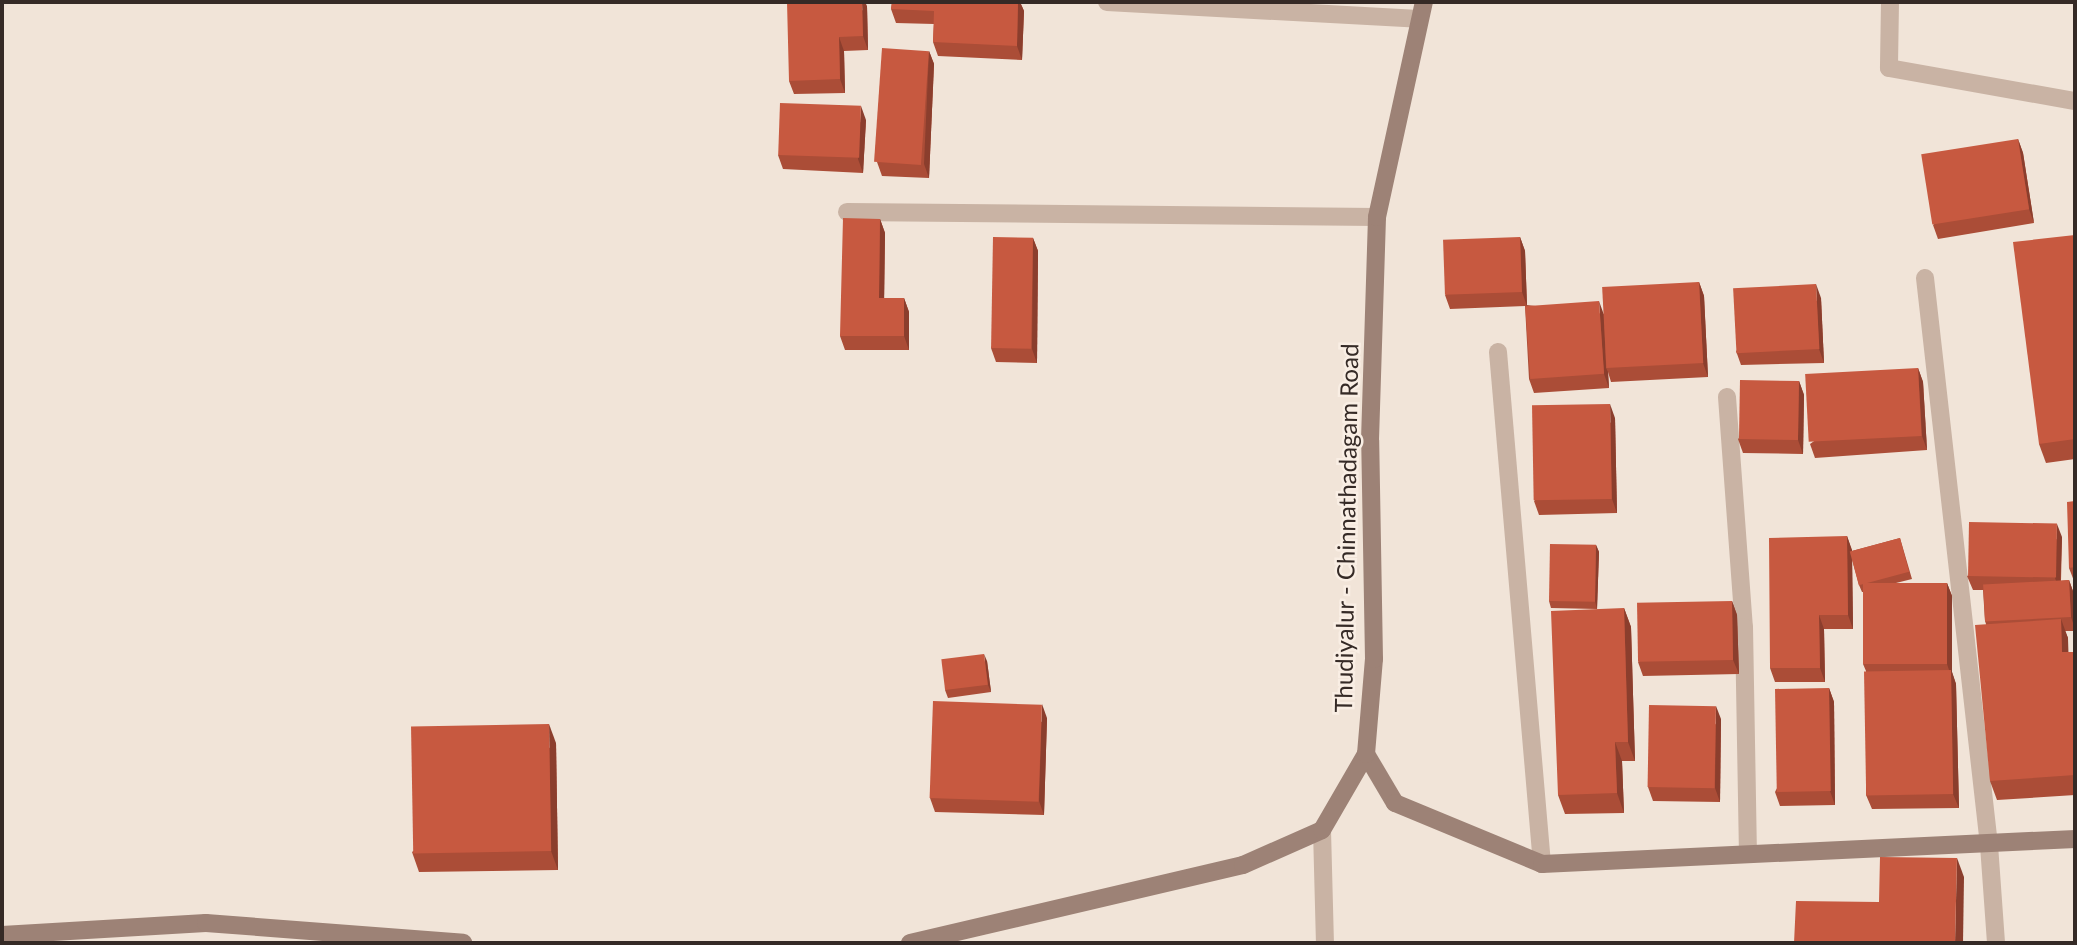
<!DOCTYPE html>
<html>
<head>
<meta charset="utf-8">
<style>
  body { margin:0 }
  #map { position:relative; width:2077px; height:945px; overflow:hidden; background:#f1e4d8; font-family:Lato,sans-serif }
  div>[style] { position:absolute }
  .street>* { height:18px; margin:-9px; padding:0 9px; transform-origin:9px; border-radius:9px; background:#c9b3a4 }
  .secondary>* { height:18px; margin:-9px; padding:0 9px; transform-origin:9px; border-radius:9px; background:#9d8276 }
  .wall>* { inset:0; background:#ab4d37 }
  .shaded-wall>* { inset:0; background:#8b3e2d }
  .building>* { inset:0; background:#c75940; transform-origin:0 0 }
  span { translate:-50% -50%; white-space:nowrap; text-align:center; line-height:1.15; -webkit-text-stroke:5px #f9eee4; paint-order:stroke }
  .street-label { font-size:24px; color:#352a26 }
  .frame { position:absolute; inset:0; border:4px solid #352a26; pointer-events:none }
</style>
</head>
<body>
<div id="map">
  <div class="street">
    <div style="left:1107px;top:2px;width:312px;rotate:3.1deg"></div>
    <div style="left:1890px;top:2px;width:66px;rotate:90.9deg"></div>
    <div style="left:1889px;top:68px;width:189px;rotate:10.1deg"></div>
    <div style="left:847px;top:212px;width:530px;rotate:0.54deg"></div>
    <div style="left:1925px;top:278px;width:571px;rotate:83.56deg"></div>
    <div style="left:1989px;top:845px;width:98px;rotate:85.9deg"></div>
    <div style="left:1498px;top:352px;width:514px;rotate:85.09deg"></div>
    <div style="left:1727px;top:397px;width:231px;rotate:85.8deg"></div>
    <div style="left:1744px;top:627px;width:227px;rotate:89deg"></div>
    <div style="left:1322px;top:830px;width:113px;rotate:88.5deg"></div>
  </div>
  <div class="secondary">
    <div style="left:1366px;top:754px;width:57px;rotate:59.4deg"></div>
    <div style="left:1395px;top:803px;width:159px;rotate:22.5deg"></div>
    <div style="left:1542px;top:864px;width:534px;rotate:-2.69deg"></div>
    <div style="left:2px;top:935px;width:204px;rotate:-3.4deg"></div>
    <div style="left:206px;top:923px;width:258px;rotate:4.4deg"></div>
    <div style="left:910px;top:943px;width:342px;rotate:-13.2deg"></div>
    <div style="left:1243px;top:865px;width:86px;rotate:-23.9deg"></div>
    <div style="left:1322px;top:830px;width:88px;rotate:-59.9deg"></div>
    <div style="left:1366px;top:754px;width:95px;rotate:-85.2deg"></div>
    <div style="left:1374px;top:659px;width:219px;rotate:-91deg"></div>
    <div style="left:1370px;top:440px;width:223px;rotate:-88.2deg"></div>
    <div style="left:1377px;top:217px;width:220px;rotate:-77.7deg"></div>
  </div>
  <div class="wall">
    <div style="clip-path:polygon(892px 2px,1020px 2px,1024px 11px,1022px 60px,938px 56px,933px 42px,934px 24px,896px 23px,891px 9px)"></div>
    <div style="clip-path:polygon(867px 6px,868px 50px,844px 51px,845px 93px,794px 94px,789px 81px)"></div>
    <div style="clip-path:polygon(929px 51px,934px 64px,929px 178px,882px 176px,877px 162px)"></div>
    <div style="clip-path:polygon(866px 120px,863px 173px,783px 169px,778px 155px)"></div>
    <div style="clip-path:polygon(2018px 139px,2023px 153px,2034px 223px,1938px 239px,1933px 225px)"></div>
    <div style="clip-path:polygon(880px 219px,885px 233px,884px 298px,904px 298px,909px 312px,909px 350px,845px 350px,840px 336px)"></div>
    <div style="clip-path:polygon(2075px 235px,2075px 459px,2046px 463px,2039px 444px)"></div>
    <div style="clip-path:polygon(1520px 237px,1525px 251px,1527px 305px,1603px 314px,1699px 282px,1704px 296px,1708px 377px,1611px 382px,1608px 372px,1609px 388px,1534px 393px,1529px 379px,1525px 306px,1450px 309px,1445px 295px)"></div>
    <div style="clip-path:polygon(1033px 238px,1038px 251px,1037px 363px,996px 362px,991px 348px)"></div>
    <div style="clip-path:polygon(1821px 298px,1824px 363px,1741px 365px,1736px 351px)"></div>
    <div style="clip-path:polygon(1918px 368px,1923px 382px,1927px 450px,1815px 458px,1810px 444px)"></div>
    <div style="clip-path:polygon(1799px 381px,1804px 395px,1803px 454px,1743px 453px,1738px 439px)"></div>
    <div style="clip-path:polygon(1615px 418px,1617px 513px,1539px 515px,1534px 501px)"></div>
    <div style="clip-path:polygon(2075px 501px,2075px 581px,2074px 581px,2069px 568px)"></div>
    <div style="clip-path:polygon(1847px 536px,1852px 551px,1900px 538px,1912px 579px,1896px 583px,1947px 583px,1952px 596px,1952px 672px,1956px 684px,1959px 808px,1872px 809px,1866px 795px,1866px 671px,1863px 664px,1863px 592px,1862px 592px,1859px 585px,1852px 559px,1853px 629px,1824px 629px,1825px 682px,1775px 682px,1770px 668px)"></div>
    <div style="clip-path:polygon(2062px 537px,2061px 581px,2069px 580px,2074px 594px,2075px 631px,2065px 631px,2068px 638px,2068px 652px,2075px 652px,2075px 795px,1997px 800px,1990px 781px,1986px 624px,1985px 621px,1983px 590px,1973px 590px,1967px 576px)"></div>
    <div style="clip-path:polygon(1596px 545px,1599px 552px,1597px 609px,1551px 608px,1549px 601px)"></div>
    <div style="clip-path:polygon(1732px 601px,1737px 615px,1739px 674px,1643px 676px,1638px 662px)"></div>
    <div style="clip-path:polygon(1624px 608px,1631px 627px,1635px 761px,1622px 761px,1624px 813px,1565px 814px,1558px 795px)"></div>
    <div style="clip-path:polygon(987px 661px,991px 692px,948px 698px,945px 690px)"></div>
    <div style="clip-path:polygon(1829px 688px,1834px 702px,1835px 805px,1780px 806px,1775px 792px)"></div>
    <div style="clip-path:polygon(1047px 718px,1044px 815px,935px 812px,930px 798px)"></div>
    <div style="clip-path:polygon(1721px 719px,1720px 802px,1653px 801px,1648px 787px)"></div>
    <div style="clip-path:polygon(556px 743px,558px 870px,419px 872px,412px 852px)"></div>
  </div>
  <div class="shaded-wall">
    <div style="clip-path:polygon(862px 2px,865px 2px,867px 6px,868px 50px,863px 36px)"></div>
    <div style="clip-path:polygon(1018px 2px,1020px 2px,1024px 11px,1022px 60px,1017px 46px)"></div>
    <div style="clip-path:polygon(839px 37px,844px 51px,845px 93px,840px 79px)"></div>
    <div style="clip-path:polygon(929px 51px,934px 64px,929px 178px,924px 164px)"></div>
    <div style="clip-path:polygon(861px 106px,866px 120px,863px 173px,858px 159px)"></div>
    <div style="clip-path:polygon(2018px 139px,2023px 153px,2034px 223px,2029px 209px)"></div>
    <div style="clip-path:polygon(880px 219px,885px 233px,884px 312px,879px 298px)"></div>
    <div style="clip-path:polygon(1520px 237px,1525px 251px,1527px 306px,1522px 292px)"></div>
    <div style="clip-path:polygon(1033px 238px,1038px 251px,1037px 363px,1032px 349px)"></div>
    <div style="clip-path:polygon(1699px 282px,1704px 296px,1708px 377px,1703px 363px)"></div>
    <div style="clip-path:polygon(1816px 284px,1821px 298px,1824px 363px,1819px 349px)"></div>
    <div style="clip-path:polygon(904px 298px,909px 312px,909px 350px,904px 336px)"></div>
    <div style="clip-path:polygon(1599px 301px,1604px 315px,1606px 368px,1608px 372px,1609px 388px,1604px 374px)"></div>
    <div style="clip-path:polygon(1918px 368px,1923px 382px,1927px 450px,1922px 436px)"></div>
    <div style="clip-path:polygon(1799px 381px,1804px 395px,1803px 454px,1798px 440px)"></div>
    <div style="clip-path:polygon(1610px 404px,1615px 418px,1617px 513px,1612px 499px)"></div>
    <div style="clip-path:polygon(2057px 524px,2062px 537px,2060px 592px,2055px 578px)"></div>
    <div style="clip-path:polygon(1847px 536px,1852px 550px,1853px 629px,1848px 615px)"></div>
    <div style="clip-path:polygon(1596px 545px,1599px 552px,1597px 609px,1595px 601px)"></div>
    <div style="clip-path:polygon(2069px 580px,2074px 594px,2075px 629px,2071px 617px)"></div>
    <div style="clip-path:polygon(1947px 583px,1952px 596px,1952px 672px,1956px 684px,1959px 808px,1953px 794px,1951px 676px,1947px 664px)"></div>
    <div style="clip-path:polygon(1732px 601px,1737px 615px,1739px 674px,1733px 660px)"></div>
    <div style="clip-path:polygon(1624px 608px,1631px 627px,1635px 761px,1628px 742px)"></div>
    <div style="clip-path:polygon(1819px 615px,1824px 629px,1825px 682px,1820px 668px)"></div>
    <div style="clip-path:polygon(2061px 619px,2068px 638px,2069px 671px,2062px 652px)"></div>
    <div style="clip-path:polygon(984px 654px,987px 661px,991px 692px,988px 685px)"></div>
    <div style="clip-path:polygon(1829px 688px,1834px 702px,1835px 805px,1830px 791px)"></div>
    <div style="clip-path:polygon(1042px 704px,1047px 718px,1044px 815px,1039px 801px)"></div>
    <div style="clip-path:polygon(1716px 706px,1721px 719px,1720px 802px,1715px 788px)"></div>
    <div style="clip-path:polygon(549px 724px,556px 743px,558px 870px,551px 851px)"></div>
    <div style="clip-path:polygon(1615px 742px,1622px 761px,1624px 813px,1617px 793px)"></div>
    <div style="clip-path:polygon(1957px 858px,1964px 877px,1963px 943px,1955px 943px)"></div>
  </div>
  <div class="building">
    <div style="clip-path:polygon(787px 2px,862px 2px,863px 36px,839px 37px,840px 79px,789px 81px)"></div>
    <div style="clip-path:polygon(892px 2px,1018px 2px,1017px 46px,933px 42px,934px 11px,891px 9px)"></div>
    <div style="left:882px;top:48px;width:47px;height:114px;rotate:4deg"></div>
    <div style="left:780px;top:103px;width:81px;height:52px;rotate:2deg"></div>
    <div style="left:2018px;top:139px;width:71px;height:98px;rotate:81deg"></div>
    <div style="clip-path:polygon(843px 218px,880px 219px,879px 298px,904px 298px,904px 336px,840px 336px)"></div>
    <div style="clip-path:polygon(2075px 235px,2075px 439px,2039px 444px,2013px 242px)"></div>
    <div style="left:993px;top:237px;width:40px;height:111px;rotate:1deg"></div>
    <div style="left:1520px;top:237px;width:55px;height:77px;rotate:88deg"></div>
    <div style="left:1699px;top:282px;width:81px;height:97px;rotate:87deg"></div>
    <div style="left:1816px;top:284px;width:65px;height:83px;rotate:87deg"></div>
    <div style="left:1599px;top:301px;width:73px;height:74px;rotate:86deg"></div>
    <div style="left:1918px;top:368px;width:68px;height:113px;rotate:87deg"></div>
    <div style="left:1740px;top:380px;width:59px;height:59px;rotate:1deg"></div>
    <div style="left:1610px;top:404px;width:95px;height:78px;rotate:89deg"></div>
    <div style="clip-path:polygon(2075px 501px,2075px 567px,2069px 568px,2067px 502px)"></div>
    <div style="left:1969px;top:522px;width:88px;height:54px;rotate:1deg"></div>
    <div style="clip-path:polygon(1847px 536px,1848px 615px,1819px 615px,1820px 668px,1770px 668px,1769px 538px)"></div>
    <div style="left:1900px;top:538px;width:35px;height:52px;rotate:75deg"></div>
    <div style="left:1550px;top:544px;width:46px;height:57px;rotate:1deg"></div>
    <div style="left:2069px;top:580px;width:37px;height:86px;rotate:87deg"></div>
    <div style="left:1863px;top:583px;width:84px;height:81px"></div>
    <div style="left:1732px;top:601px;width:59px;height:95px;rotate:89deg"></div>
    <div style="clip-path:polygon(1624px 608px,1628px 742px,1615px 742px,1617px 793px,1558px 795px,1551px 611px)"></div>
    <div style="clip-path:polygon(2061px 619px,2062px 652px,2075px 652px,2075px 775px,1990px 781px,1975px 625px)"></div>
    <div style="left:984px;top:654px;width:31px;height:43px;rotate:83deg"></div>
    <div style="left:1951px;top:670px;width:124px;height:87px;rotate:89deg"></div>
    <div style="left:1829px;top:688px;width:103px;height:54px;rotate:89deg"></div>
    <div style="left:933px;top:701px;width:109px;height:97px;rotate:2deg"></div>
    <div style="left:1649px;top:705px;width:67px;height:82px;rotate:1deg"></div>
    <div style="left:549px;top:724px;width:127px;height:138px;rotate:89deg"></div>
    <div style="clip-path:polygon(1880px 857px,1957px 858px,1955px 943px,1794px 943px,1796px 901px,1879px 902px)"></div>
  </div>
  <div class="street-label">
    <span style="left:1346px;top:528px;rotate:-89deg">Thudiyalur - Chinnathadagam Road</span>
  </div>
  <div class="frame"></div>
</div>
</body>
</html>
